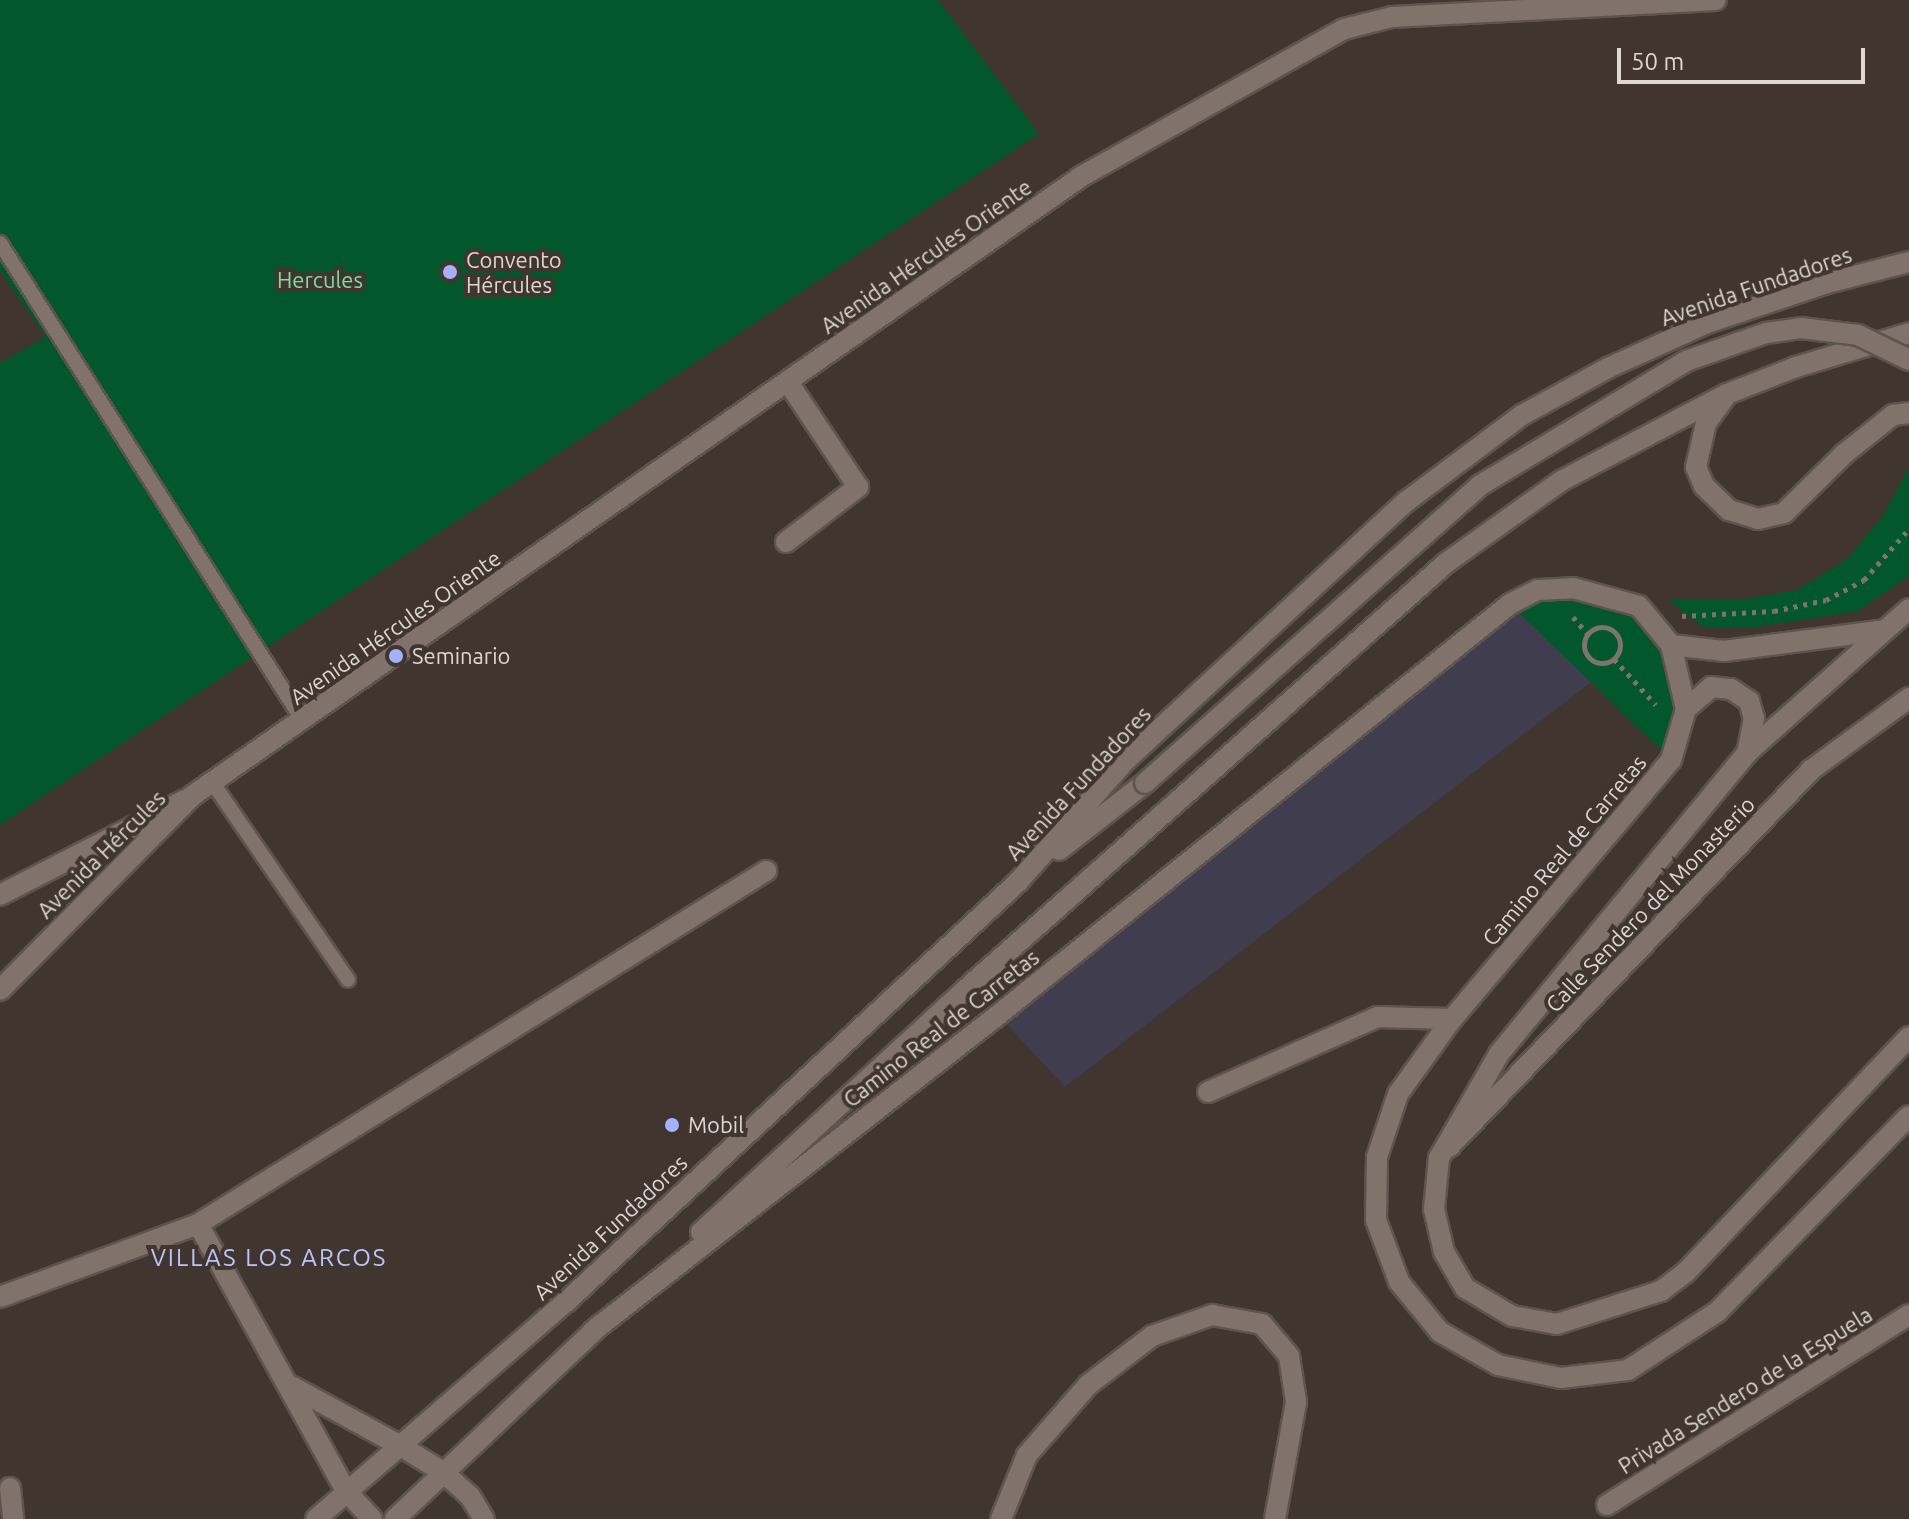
<!DOCTYPE html>
<html>
<head>
<meta charset="utf-8">
<style>
  body { margin:0 }
  #map { position:relative; width:1909px; height:1519px; overflow:hidden; background:#41352f; font-family:Ubuntu,sans-serif }
  div>[style] { position:absolute }
  .commercial>* { inset:0; background:#3f3d4e }
  .green>* { inset:0; background:#03572c }
  .path>* { height:5px; margin-top:-2.5px; transform-origin:0; background:repeating-linear-gradient(90deg,#7e746f 0 4px,transparent 0 10px) }
  .path>.ring { margin:-2.5px; padding:0; box-sizing:content-box; background:none; border:5px solid #7e746f; border-radius:50% }
  .roads { filter:drop-shadow(2px 0 #5e544f) drop-shadow(-2px 0 #5e544f) drop-shadow(0 2px #5e544f) drop-shadow(0 -2px #5e544f) }
  .lane>* { height:14px; margin:-7px; padding:0 7px; transform-origin:7px; border-radius:7px; background:#81736c }
  .street>* { height:20px; margin:-10px; padding:0 10px; transform-origin:10px; border-radius:10px; background:#81736c }
  .secondary>* { height:20px; margin:-10px; padding:0 10px; transform-origin:10px; border-radius:10px; background:#81736c }
  .bridges { filter:drop-shadow(2px 0 #5e544f) drop-shadow(-2px 0 #5e544f) drop-shadow(0 2px #5e544f) drop-shadow(0 -2px #5e544f) }
  .secondary-bridge>* { height:20px; margin:-10px; padding:0 10px; transform-origin:10px; border-radius:10px; background:#81736c }
  .dots>* { width:22px; height:22px; translate:-50% -50%; box-sizing:border-box; border:4px solid #41352f; border-radius:50% }
  span { translate:-50% -50%; white-space:nowrap; text-align:center; line-height:1.15; -webkit-text-stroke:8px #41352f; paint-order:stroke }
  .street-label { font-size:22px; color:#ded7d3 }
  .poi-label { font-size:22px; color:#ded7d3 }
  .left { translate:0 -50%; text-align:left }
  .park-label { font-size:22px; color:#7cdf9d }
  .neighbourhood-label { font-size:24px; color:#bbc5fd; letter-spacing:2px }
  .scale { position:absolute; left:1617px; top:48px; width:248px; height:36px; box-sizing:border-box; border:4px solid #ded7d3; border-top:0; padding-left:10px; font-size:24px; line-height:28px; white-space:nowrap; color:#ded7d3; -webkit-text-stroke:6px #41352f; paint-order:stroke }
</style>
</head>
<body>
<div id="map">
  <div class="commercial">
    <div style="clip-path:polygon(1510px 604px,1594px 680px,1065px 1087px,998px 1015px)"></div>
  </div>
  <div class="green">
    <div style="clip-path:polygon(0 0,938px 0,1039px 134px,0 825px,0 363px,46px 337px,0 271px)"></div>
    <div style="clip-path:polygon(1909px 467px,1909px 576px,1858px 611px,1757px 627px,1703px 627px,1667px 599px,1746px 599px,1797px 590px,1846px 560px,1883px 516px)"></div>
    <div style="clip-path:polygon(1538px 590px,1636px 604px,1671px 645px,1686px 709px,1671px 760px,1510px 604px)"></div>
  </div>
  <div class="path">
    <div style="left:1682px;top:616px;width:92px;rotate:-3.1deg"></div>
    <div style="left:1774px;top:611px;width:53px;rotate:-11.9deg"></div>
    <div style="left:1826px;top:600px;width:43px;rotate:-27.8deg"></div>
    <div style="left:1864px;top:580px;width:68px;rotate:-48.6deg"></div>
    <div style="left:1573px;top:617px;width:23px;rotate:49deg"></div>
    <div class="ring" style="left:1584px;top:627px;width:31px;height:31px"></div>
    <div style="left:1614px;top:659px;width:62px;rotate:47.6deg"></div>
  </div>
  <div class="roads">
    <div class="lane">
      <div style="left:0;top:243px;width:566px;rotate:57.63deg"></div>
      <div style="left:212px;top:782px;width:240px;rotate:55.5deg"></div>
    </div>
    <div class="street">
      <div style="left:786px;top:542px;width:91px;rotate:-37.4deg"></div>
      <div style="left:858px;top:487px;width:126px;rotate:-123.7deg"></div>
      <div style="left:0;top:895px;width:208px;rotate:-27.2deg"></div>
      <div style="left:1208px;top:1092px;width:185px;rotate:-23.9deg"></div>
      <div style="left:1377px;top:1017px;width:75px;rotate:1.5deg"></div>
      <div style="left:1449px;top:1147px;width:523px;rotate:-46.16deg"></div>
      <div style="left:1811px;top:770px;width:122px;rotate:-36.3deg"></div>
      <div style="left:198px;top:1224px;width:305px;rotate:61deg"></div>
      <div style="left:0;top:1297px;width:211px;rotate:-20.2deg"></div>
      <div style="left:198px;top:1224px;width:669px;rotate:-31.86deg"></div>
      <div style="left:293px;top:1387px;width:121px;rotate:28.7deg"></div>
      <div style="left:10px;top:1488px;width:31px;rotate:84deg"></div>
      <div style="left:1607px;top:1505px;width:357px;rotate:-32.2deg"></div>
      <div style="left:1001px;top:1519px;width:69px;rotate:-67.9deg"></div>
      <div style="left:1027px;top:1455px;width:93px;rotate:-48.9deg"></div>
      <div style="left:1088px;top:1385px;width:81px;rotate:-37.4deg"></div>
      <div style="left:1152px;top:1336px;width:64px;rotate:-19.3deg"></div>
      <div style="left:1212px;top:1315px;width:51px;rotate:10.2deg"></div>
      <div style="left:1262px;top:1324px;width:42px;rotate:49.8deg"></div>
      <div style="left:1289px;top:1356px;width:47px;rotate:81.3deg"></div>
      <div style="left:1296px;top:1402px;width:119px;rotate:100.2deg"></div>
    </div>
    <div class="secondary">
      <div style="left:1725px;top:397px;width:32px;rotate:126deg"></div>
      <div style="left:1706px;top:423px;width:45px;rotate:102.8deg"></div>
      <div style="left:1696px;top:467px;width:21px;rotate:67deg"></div>
      <div style="left:1704px;top:486px;width:35px;rotate:44deg"></div>
      <div style="left:1729px;top:510px;width:30px;rotate:17deg"></div>
      <div style="left:1758px;top:519px;width:27px;rotate:-13deg"></div>
      <div style="left:1784px;top:513px;width:84px;rotate:-44.5deg"></div>
      <div style="left:1844px;top:454px;width:63px;rotate:-38.5deg"></div>
      <div style="left:1893px;top:415px;width:16px;rotate:-7deg"></div>
      <div style="left:1909px;top:609px;width:217px;rotate:138.4deg"></div>
      <div style="left:1747px;top:753px;width:390px;rotate:129.5deg"></div>
      <div style="left:1499px;top:1054px;width:120px;rotate:120deg"></div>
      <div style="left:1439px;top:1158px;width:51px;rotate:95.6deg"></div>
      <div style="left:1434px;top:1209px;width:44px;rotate:76.9deg"></div>
      <div style="left:1444px;top:1252px;width:42px;rotate:59.7deg"></div>
      <div style="left:1465px;top:1288px;width:55px;rotate:30.8deg"></div>
      <div style="left:1512px;top:1316px;width:46px;rotate:10.1deg"></div>
      <div style="left:1557px;top:1324px;width:109px;rotate:-17.6deg"></div>
      <div style="left:1661px;top:1291px;width:31px;rotate:-37deg"></div>
      <div style="left:1686px;top:1272px;width:324px;rotate:-46.5deg"></div>
      <div style="left:1671px;top:645px;width:53px;rotate:6.5deg"></div>
      <div style="left:1724px;top:651px;width:162px;rotate:-7.4deg"></div>
      <div style="left:1686px;top:709px;width:33px;rotate:-41deg"></div>
      <div style="left:1711px;top:687px;width:20px;rotate:6deg"></div>
      <div style="left:1731px;top:689px;width:22px;rotate:34deg"></div>
      <div style="left:1749px;top:701px;width:18px;rotate:74deg"></div>
      <div style="left:1754px;top:718px;width:36px;rotate:101deg"></div>
      <div style="left:1059px;top:850px;width:109px;rotate:-37.9deg"></div>
      <div style="left:0;top:990px;width:273px;rotate:-45.3deg"></div>
      <div style="left:192px;top:796px;width:1085px;rotate:-34.86deg"></div>
      <div style="left:1082px;top:176px;width:300px;rotate:-29.3deg"></div>
      <div style="left:1344px;top:29px;width:49px;rotate:-14deg"></div>
      <div style="left:1392px;top:17px;width:324px;rotate:-3deg"></div>
      <div style="left:701px;top:1232px;width:361px;rotate:-42.5deg"></div>
      <div style="left:967px;top:988px;width:640px;rotate:-41.58deg"></div>
      <div style="left:1446px;top:563px;width:141px;rotate:-35.5deg"></div>
      <div style="left:1561px;top:481px;width:187px;rotate:-27.7deg"></div>
      <div style="left:1727px;top:394px;width:74px;rotate:-21.4deg"></div>
      <div style="left:1796px;top:367px;width:118px;rotate:-16.7deg"></div>
      <div style="left:593px;top:1331px;width:514px;rotate:-37.96deg"></div>
      <div style="left:998px;top:1015px;width:657px;rotate:-38.76deg"></div>
      <div style="left:1510px;top:604px;width:31px;rotate:-27deg"></div>
      <div style="left:1538px;top:590px;width:35px;rotate:-3deg"></div>
      <div style="left:1573px;top:588px;width:68px;rotate:15.3deg"></div>
      <div style="left:1639px;top:606px;width:50px;rotate:50.6deg"></div>
      <div style="left:1671px;top:645px;width:66px;rotate:76.8deg"></div>
      <div style="left:1686px;top:709px;width:53px;rotate:106.4deg"></div>
      <div style="left:1671px;top:760px;width:339px;rotate:130.2deg"></div>
      <div style="left:1452px;top:1019px;width:92px;rotate:125.8deg"></div>
      <div style="left:1398px;top:1094px;width:66px;rotate:108.4deg"></div>
      <div style="left:1377px;top:1157px;width:63px;rotate:90.9deg"></div>
      <div style="left:1376px;top:1220px;width:66px;rotate:69.6deg"></div>
      <div style="left:1399px;top:1282px;width:65px;rotate:50.6deg"></div>
      <div style="left:1440px;top:1332px;width:67px;rotate:29.6deg"></div>
      <div style="left:1498px;top:1365px;width:64px;rotate:11.7deg"></div>
      <div style="left:1561px;top:1378px;width:67px;rotate:-6.8deg"></div>
      <div style="left:1628px;top:1370px;width:106px;rotate:-33.1deg"></div>
      <div style="left:1717px;top:1312px;width:274px;rotate:-45.6deg"></div>
      <div style="left:399px;top:1445px;width:52px;rotate:31.5deg"></div>
      <div style="left:443px;top:1472px;width:36px;rotate:42deg"></div>
      <div style="left:470px;top:1496px;width:27px;rotate:59deg"></div>
      <div style="left:346px;top:1491px;width:38px;rotate:47deg"></div>
      <div style="left:316px;top:1519px;width:331px;rotate:-41deg"></div>
      <div style="left:566px;top:1302px;width:617px;rotate:-42.9deg"></div>
      <div style="left:1018px;top:882px;width:164px;rotate:-48.5deg"></div>
      <div style="left:1127px;top:759px;width:381px;rotate:-42.7deg"></div>
      <div style="left:1407px;top:501px;width:144px;rotate:-36.8deg"></div>
      <div style="left:1522px;top:415px;width:98px;rotate:-28.7deg"></div>
      <div style="left:1608px;top:368px;width:109px;rotate:-24.4deg"></div>
      <div style="left:1707px;top:323px;width:126px;rotate:-18.4deg"></div>
      <div style="left:1827px;top:283px;width:85px;rotate:-14.4deg"></div>
      <div style="left:395px;top:1519px;width:284px;rotate:-43.4deg"></div>
    </div>
  </div>
  <div class="bridges">
    <div class="secondary-bridge">
      <div style="left:1145px;top:783px;width:447px;rotate:-41.6deg"></div>
      <div style="left:1479px;top:486px;width:242px;rotate:-31.1deg"></div>
      <div style="left:1686px;top:361px;width:85px;rotate:-19.3deg"></div>
      <div style="left:1766px;top:333px;width:35px;rotate:-8deg"></div>
      <div style="left:1801px;top:328px;width:57px;rotate:7deg"></div>
      <div style="left:1858px;top:335px;width:57px;rotate:26.1deg"></div>
    </div>
  </div>
  <div class="dots">
    <div style="left:450px;top:272px;background:#a5b1fc"></div>
    <div style="left:396px;top:656px;background:#a5b1fc"></div>
    <div style="left:672px;top:1125px;background:#a5b1fc"></div>
  </div>
  <div class="street-label">
    <span style="left:926px;top:256px;rotate:-35deg">Avenida Hércules Oriente</span>
    <span style="left:1756px;top:286px;rotate:-19deg">Avenida Fundadores</span>
    <span style="left:395px;top:627px;rotate:-35deg">Avenida Hércules Oriente</span>
    <span style="left:1078px;top:783px;rotate:-47deg">Avenida Fundadores</span>
    <span style="left:1564px;top:850px;rotate:-50deg">Camino Real de Carretas</span>
    <span style="left:101px;top:854px;rotate:-45deg">Avenida Hércules</span>
    <span style="left:1650px;top:904px;rotate:-46deg">Calle Sendero del Monasterio</span>
    <span style="left:941px;top:1028px;rotate:-38deg">Camino Real de Carretas</span>
    <span style="left:610px;top:1227px;rotate:-43deg">Avenida Fundadores</span>
    <span style="left:1745px;top:1390px;rotate:-32deg">Privada Sendero de la Espuela</span>
  </div>
  <div class="poi-label">
    <span class="left" style="left:466px;top:272px">Convento<br>Hércules</span>
    <span class="left" style="left:412px;top:656px">Seminario</span>
    <span class="left" style="left:688px;top:1125px">Mobil</span>
  </div>
  <div class="park-label">
    <span style="left:320px;top:280px">Hercules</span>
  </div>
  <div class="neighbourhood-label">
    <span style="left:269px;top:1258px">VILLAS LOS ARCOS</span>
  </div>
  <div class="scale">50 m</div>
</div>
</body>
</html>
